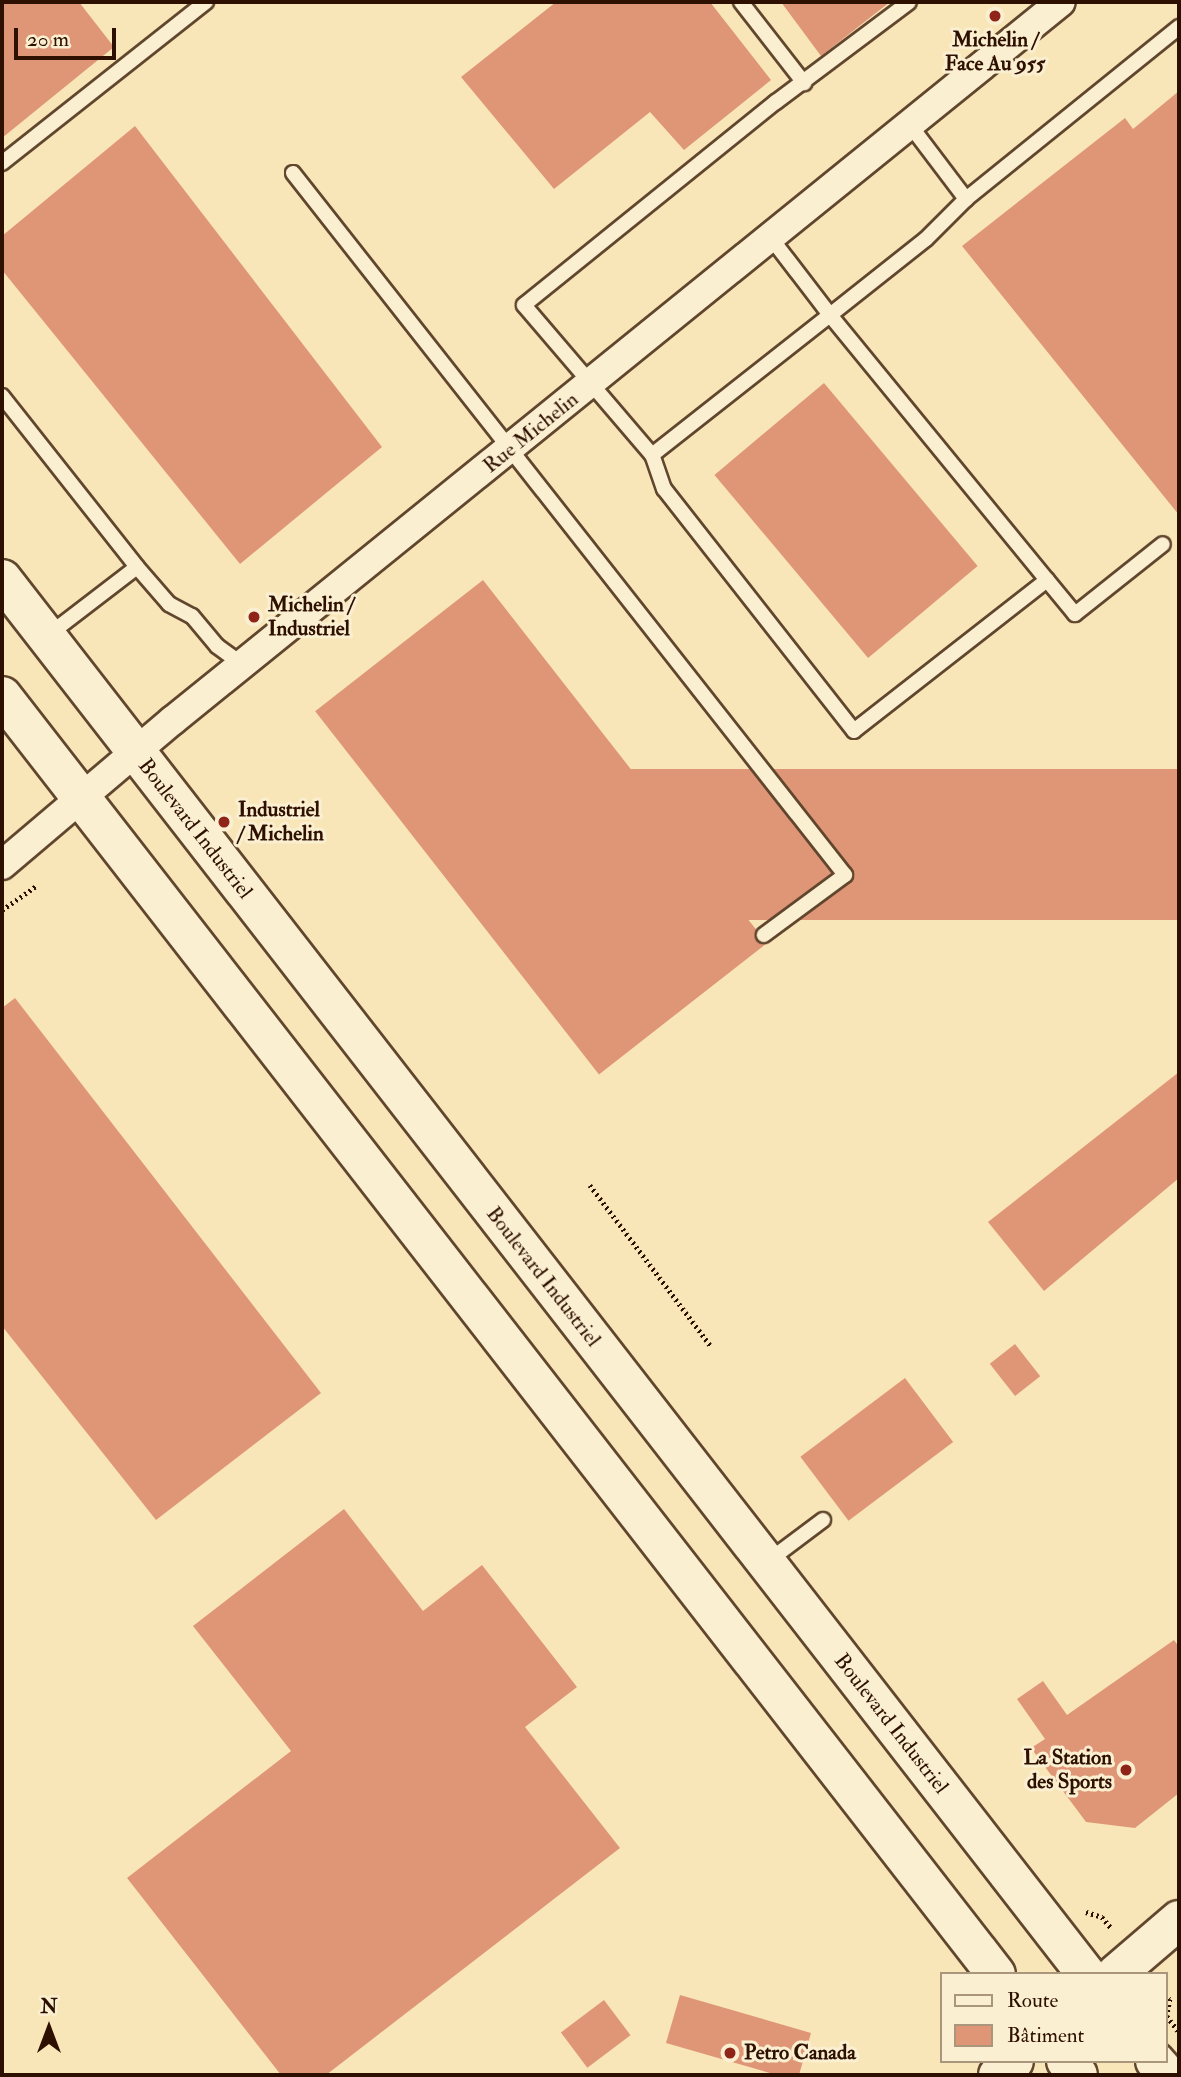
<!DOCTYPE html>
<html>
<head>
<meta charset="utf-8">
<style>
  body { margin:0 }
  #map { position:relative; width:1181px; height:2077px; overflow:hidden; background:#f9e6b8; font-family:"IM FELL Double Pica",serif }
  div>[style] { position:absolute }
  .building>* { inset:0; background:#df9677; transform-origin:0 0 }
  .path>* { height:4.5px; margin-top:-2.25px; transform-origin:0; background:repeating-linear-gradient(90deg,#2e1000 0 2px,transparent 0 5.5px) }
  .roads { filter:drop-shadow(2px 0 #61462e) drop-shadow(-2px 0 #61462e) drop-shadow(0 2px #61462e) drop-shadow(0 -2px #61462e) }
  .lane>* { height:14px; margin:-7px; padding:0 7px; transform-origin:7px; border-radius:7px; background:#fbefd1 }
  .street>* { height:28px; margin:-14px; padding:0 14px; transform-origin:14px; border-radius:14px; background:#fbefd1 }
  .secondary>* { height:38px; margin:-19px; padding:0 19px; transform-origin:19px; border-radius:19px; background:#fbefd1 }
  .dots>* { width:19px; height:19px; translate:-50% -50%; box-sizing:border-box; border:4px solid #fbefd1; border-radius:50% }
  span { translate:-50% -50%; white-space:nowrap; text-align:center; line-height:1.15; -webkit-text-stroke:6px #fbefd1; paint-order:stroke }
  .poi-label { font-size:21px; color:#2e1000; font-weight:700 }
  .left { translate:0 -50%; text-align:left }
  .right { translate:-100% -50%; text-align:right }
  .street-label { font-size:21px; color:#2e1000 }
  .frame { position:absolute; inset:0; border:4px solid #2e1000; pointer-events:none }
  .legend { position:absolute; left:940px; top:1972px; width:228px; height:91px; box-sizing:border-box; background:#fbefd1; border:2px solid #a9967d; margin:0; padding:9px 12px; list-style:none; font-size:21px; color:#2e1000 }
  .legend li { display:flex; align-items:center; gap:14px; height:35px }
  .legend b { width:35px; border:2px solid #a9967d }
  .north { position:absolute; left:14px; top:1993px; width:70px; height:70px; -webkit-text-stroke:5px #fbefd1; paint-order:stroke; rotate:0deg; font-size:19px; font-weight:700; line-height:28px; text-align:center; color:#2e1000 }
  .north::after { content:''; display:block; margin:auto; width:24px; height:32px; background:#2e1000; clip-path:polygon(50% 0,100% 100%,50% 72%,0 100%) }
  .scale { position:absolute; left:14px; top:28px; width:102px; height:32px; box-sizing:border-box; border:4px solid #2e1000; border-top:0; padding-left:9px; font-size:21px; line-height:24px; white-space:nowrap; color:#2e1000; -webkit-text-stroke:5px #fbefd1; paint-order:stroke }
</style>
</head>
<body>
<div id="map">
  <div class="building">
    <div style="clip-path:polygon(2px 2px,79px 2px,114px 47px,2px 138px)"></div>
    <div style="clip-path:polygon(556px 2px,710px 2px,771px 80px,684px 150px,650px 112px,554px 189px,461px 77px)"></div>
    <div style="clip-path:polygon(781px 2px,890px 2px,821px 56px)"></div>
    <div style="clip-path:polygon(1179px 91px,1179px 515px,962px 246px,1125px 118px,1133px 129px)"></div>
    <div style="clip-path:polygon(135px 126px,382px 447px,240px 564px,2px 270px,2px 236px)"></div>
    <div style="left:824px;top:383px;width:239px;height:143px;rotate:50deg"></div>
    <div style="left:483px;top:580px;width:461px;height:213px;rotate:52deg"></div>
    <div style="left:1179px;top:769px;width:151px;height:687px;rotate:90deg"></div>
    <div style="clip-path:polygon(15px 998px,321px 1393px,156px 1520px,2px 1326px,2px 1008px)"></div>
    <div style="clip-path:polygon(1179px 1072px,1179px 1178px,1044px 1291px,988px 1222px)"></div>
    <div style="left:1015px;top:1344px;width:41px;height:32px;rotate:52deg"></div>
    <div style="left:905px;top:1378px;width:80px;height:131px;rotate:53deg"></div>
    <div style="clip-path:polygon(344px 1509px,423px 1611px,482px 1565px,577px 1687px,525px 1727px,620px 1848px,326px 2075px,281px 2075px,127px 1878px,291px 1751px,193px 1626px)"></div>
    <div style="clip-path:polygon(1174px 1640px,1179px 1647px,1179px 1793px,1135px 1828px,1086px 1822px,1031px 1748px,1045px 1739px,1017px 1699px,1043px 1681px,1067px 1715px)"></div>
    <div style="clip-path:polygon(680px 1995px,811px 2033px,799px 2075px,777px 2075px,666px 2043px)"></div>
    <div style="left:604px;top:2000px;width:44px;height:54px;rotate:53deg"></div>
  </div>
  <div class="path">
    <div style="left:2px;top:910px;width:42px;rotate:-35.2deg"></div>
    <div style="left:590px;top:1185px;width:201px;rotate:53.1deg"></div>
    <div style="left:1086px;top:1912px;width:17px;rotate:17deg"></div>
    <div style="left:1102px;top:1917px;width:16px;rotate:50deg"></div>
    <div style="left:1165px;top:1995px;width:6px;rotate:39deg"></div>
    <div style="left:1170px;top:1999px;width:17px;rotate:100deg"></div>
    <div style="left:1167px;top:2016px;width:20px;rotate:53deg"></div>
  </div>
  <div class="roads">
    <div class="lane">
      <div style="left:741px;top:2px;width:103px;rotate:52.1deg"></div>
      <div style="left:910px;top:125px;width:93px;rotate:52.9deg"></div>
      <div style="left:2px;top:163px;width:260px;rotate:-38.3deg"></div>
      <div style="left:293px;top:173px;width:893px;rotate:51.82deg"></div>
      <div style="left:845px;top:875px;width:101px;rotate:143.5deg"></div>
      <div style="left:771px;top:238px;width:97px;rotate:52.5deg"></div>
      <div style="left:830px;top:315px;width:343px;rotate:50.7deg"></div>
      <div style="left:1047px;top:580px;width:245px;rotate:142deg"></div>
      <div style="left:854px;top:731px;width:308px;rotate:-128.1deg"></div>
      <div style="left:664px;top:489px;width:36px;rotate:-109deg"></div>
      <div style="left:652px;top:455px;width:226px;rotate:-38.2deg"></div>
      <div style="left:830px;top:315px;width:122px;rotate:-38.4deg"></div>
      <div style="left:926px;top:239px;width:57px;rotate:-45deg"></div>
      <div style="left:966px;top:199px;width:274px;rotate:-38.9deg"></div>
      <div style="left:2px;top:396px;width:218px;rotate:51.7deg"></div>
      <div style="left:652px;top:455px;width:197px;rotate:-130.5deg"></div>
      <div style="left:524px;top:305px;width:324px;rotate:-38.9deg"></div>
      <div style="left:776px;top:102px;width:166px;rotate:-36.9deg"></div>
      <div style="left:1047px;top:580px;width:44px;rotate:50.5deg"></div>
      <div style="left:1075px;top:614px;width:112px;rotate:-38.5deg"></div>
      <div style="left:47px;top:636px;width:113px;rotate:-37.5deg"></div>
      <div style="left:137px;top:567px;width:49px;rotate:49.1deg"></div>
      <div style="left:169px;top:604px;width:26px;rotate:28deg"></div>
      <div style="left:192px;top:616px;width:39px;rotate:50deg"></div>
      <div style="left:217px;top:646px;width:31px;rotate:36deg"></div>
      <div style="left:767px;top:1562px;width:70px;rotate:-36.9deg"></div>
    </div>
    <div class="street">
      <div style="left:2px;top:865px;width:223px;rotate:-40.3deg"></div>
      <div style="left:172px;top:721px;width:1143px;rotate:-38.97deg"></div>
    </div>
    <div class="secondary">
      <div style="left:2px;top:579px;width:1767px;rotate:52.15deg"></div>
      <div style="left:2px;top:696px;width:1619px;rotate:52.13deg"></div>
      <div style="left:1116px;top:1974px;width:83px;rotate:-40.6deg"></div>
      <div style="left:1066px;top:2061px;width:18px;rotate:49deg"></div>
      <div style="left:1155px;top:2061px;width:18px;rotate:49deg"></div>
      <div style="left:998px;top:2075px;width:21px;rotate:-41deg"></div>
    </div>
  </div>
  <div class="dots">
    <div style="left:995px;top:16px;background:#8f2418"></div>
    <div style="left:254px;top:617px;background:#8f2418"></div>
    <div style="left:224px;top:822px;background:#8f2418"></div>
    <div style="left:1126px;top:1770px;background:#8f2418"></div>
    <div style="left:730px;top:2053px;background:#8f2418"></div>
  </div>
  <div class="poi-label">
    <span style="left:995px;top:52px">Michelin /<br>Face Au 955</span>
    <span class="left" style="left:268px;top:617px">Michelin /<br>Industriel</span>
    <span class="left" style="left:238px;top:822px">Industriel<br>/ Michelin</span>
    <span class="right" style="left:1112px;top:1770px">La Station<br>des Sports</span>
    <span class="left" style="left:744px;top:2053px">Petro Canada</span>
  </div>
  <div class="street-label">
    <span style="left:531px;top:433px;rotate:-39deg">Rue Michelin</span>
    <span style="left:195px;top:829px;rotate:52deg">Boulevard Industriel</span>
    <span style="left:543px;top:1277px;rotate:52deg">Boulevard Industriel</span>
    <span style="left:891px;top:1724px;rotate:52deg">Boulevard Industriel</span>
  </div>
  <div class="frame"></div>
  <ul class="legend">
  <li><b style="height:9px;background:#fbefd1"></b>Route</li>
  <li><b style="height:19px;background:#df9677"></b>Bâtiment</li>
  </ul>
  <div class="north">N</div>
  <div class="scale">20 m</div>
</div>
</body>
</html>
